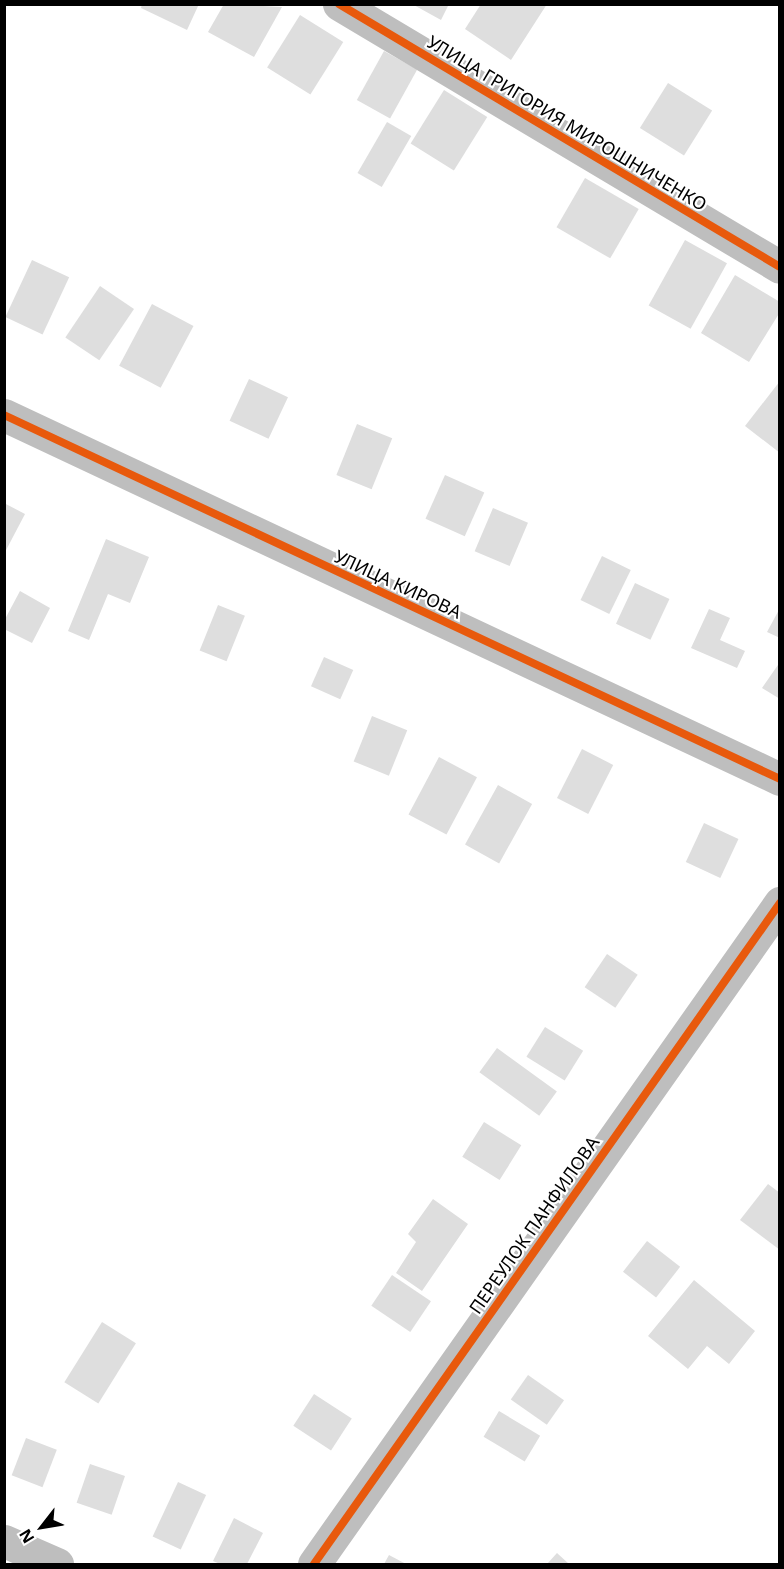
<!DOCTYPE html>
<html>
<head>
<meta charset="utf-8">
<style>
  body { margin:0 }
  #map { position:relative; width:784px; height:1569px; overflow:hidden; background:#fff; font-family:"Noto Sans",sans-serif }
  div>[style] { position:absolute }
  .building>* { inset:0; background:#dedede; transform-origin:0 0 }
  .minor>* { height:33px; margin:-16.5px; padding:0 16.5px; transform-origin:16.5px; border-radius:16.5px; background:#bebebe }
  .cycleway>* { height:8px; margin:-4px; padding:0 4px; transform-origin:4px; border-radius:4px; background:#e8590c }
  span { translate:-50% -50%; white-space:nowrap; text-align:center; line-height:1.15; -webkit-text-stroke:4.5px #fff; paint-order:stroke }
  .street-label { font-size:18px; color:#000 }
  .frame { position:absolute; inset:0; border:6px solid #000; pointer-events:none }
  .north { position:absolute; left:12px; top:1497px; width:60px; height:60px; -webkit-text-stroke:4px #fff; paint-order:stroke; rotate:239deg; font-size:16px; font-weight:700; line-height:24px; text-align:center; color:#000 }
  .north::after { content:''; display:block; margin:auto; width:21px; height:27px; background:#000; clip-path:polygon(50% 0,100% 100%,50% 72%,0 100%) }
</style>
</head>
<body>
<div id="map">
  <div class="building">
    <div style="clip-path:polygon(142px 4px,199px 4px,187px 30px,141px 8px)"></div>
    <div style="clip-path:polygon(224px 4px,282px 7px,254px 57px,208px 32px)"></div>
    <div style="clip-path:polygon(412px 4px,449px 4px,441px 20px)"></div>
    <div style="clip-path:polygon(481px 4px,547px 4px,511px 60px,465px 29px)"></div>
    <div style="left:300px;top:15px;width:51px;height:62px;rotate:32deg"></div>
    <div style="left:384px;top:51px;width:38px;height:56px;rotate:29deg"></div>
    <div style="left:668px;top:83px;width:52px;height:53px;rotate:32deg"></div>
    <div style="left:444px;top:90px;width:51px;height:63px;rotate:32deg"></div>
    <div style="left:387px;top:122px;width:28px;height:59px;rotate:30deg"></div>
    <div style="left:585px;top:178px;width:62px;height:57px;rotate:30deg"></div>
    <div style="left:685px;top:240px;width:48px;height:75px;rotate:29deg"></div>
    <div style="left:32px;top:260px;width:41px;height:63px;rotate:25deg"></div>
    <div style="clip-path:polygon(735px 275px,780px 302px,780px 312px,749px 362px,701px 333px)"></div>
    <div style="left:100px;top:286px;width:41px;height:62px;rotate:34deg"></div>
    <div style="left:152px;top:304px;width:47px;height:70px;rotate:28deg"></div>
    <div style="left:249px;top:379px;width:43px;height:46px;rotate:25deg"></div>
    <div style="clip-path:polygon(780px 381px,780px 453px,745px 426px)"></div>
    <div style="left:357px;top:424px;width:38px;height:55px;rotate:22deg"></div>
    <div style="left:445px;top:475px;width:43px;height:48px;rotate:24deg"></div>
    <div style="clip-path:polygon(4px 503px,25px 514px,4px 554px)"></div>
    <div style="left:493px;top:508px;width:38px;height:47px;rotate:23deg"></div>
    <div style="clip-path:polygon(106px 539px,149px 557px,130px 603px,108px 594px,89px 640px,68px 631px)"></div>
    <div style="left:602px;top:556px;width:32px;height:49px;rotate:26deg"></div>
    <div style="left:635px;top:583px;width:38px;height:45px;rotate:25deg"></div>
    <div style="clip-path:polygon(20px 591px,50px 608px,32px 643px,4px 629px,4px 621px)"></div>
    <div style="left:218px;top:605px;width:29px;height:49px;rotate:22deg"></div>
    <div style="clip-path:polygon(780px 608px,780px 638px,767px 632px)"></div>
    <div style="clip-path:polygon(709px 609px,730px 618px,720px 640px,745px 651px,737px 668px,691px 648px)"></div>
    <div style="left:324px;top:657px;width:32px;height:32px;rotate:24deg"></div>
    <div style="clip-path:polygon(780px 662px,780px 699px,762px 688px)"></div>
    <div style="left:372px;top:716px;width:38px;height:49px;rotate:22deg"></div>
    <div style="left:582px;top:749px;width:35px;height:55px;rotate:27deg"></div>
    <div style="left:439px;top:757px;width:43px;height:65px;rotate:28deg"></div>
    <div style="left:498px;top:785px;width:39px;height:68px;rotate:29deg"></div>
    <div style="left:704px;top:823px;width:38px;height:43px;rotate:25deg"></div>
    <div style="left:607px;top:954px;width:37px;height:40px;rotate:34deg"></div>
    <div style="left:545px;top:1027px;width:45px;height:35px;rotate:32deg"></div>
    <div style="left:497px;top:1048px;width:74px;height:30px;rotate:36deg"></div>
    <div style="left:484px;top:1122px;width:44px;height:41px;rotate:32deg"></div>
    <div style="clip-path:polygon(768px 1184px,780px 1193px,780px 1250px,740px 1220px)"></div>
    <div style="clip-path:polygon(433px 1199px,468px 1224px,422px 1291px,396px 1273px,416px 1242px,408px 1234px)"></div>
    <div style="left:647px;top:1241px;width:42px;height:39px;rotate:38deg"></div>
    <div style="left:392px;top:1275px;width:47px;height:37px;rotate:34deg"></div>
    <div style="clip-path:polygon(694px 1280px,755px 1331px,729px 1364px,707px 1346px,688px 1369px,648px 1336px)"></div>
    <div style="left:102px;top:1322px;width:40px;height:71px;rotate:32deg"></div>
    <div style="left:528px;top:1375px;width:44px;height:30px;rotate:35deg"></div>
    <div style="left:314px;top:1394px;width:45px;height:38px;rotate:33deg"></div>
    <div style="left:499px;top:1411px;width:48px;height:30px;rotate:31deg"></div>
    <div style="left:26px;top:1438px;width:33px;height:40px;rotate:21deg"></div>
    <div style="left:90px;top:1464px;width:37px;height:41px;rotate:19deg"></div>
    <div style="left:178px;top:1482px;width:31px;height:60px;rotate:25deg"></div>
    <div style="clip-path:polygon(234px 1518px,263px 1533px,247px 1564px,220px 1564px,213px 1561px)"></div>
    <div style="clip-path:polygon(557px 1553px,569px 1564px,547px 1564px)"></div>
    <div style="clip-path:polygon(389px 1555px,406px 1564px,384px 1564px)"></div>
  </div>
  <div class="minor">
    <div style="left:339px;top:4px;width:513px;rotate:30.81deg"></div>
    <div style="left:4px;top:415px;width:857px;rotate:25.13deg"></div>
    <div style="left:4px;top:1541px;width:58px;rotate:23.5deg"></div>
    <div style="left:314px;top:1564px;width:809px;rotate:-54.82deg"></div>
  </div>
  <div class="cycleway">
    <div style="left:339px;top:4px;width:513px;rotate:30.81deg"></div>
    <div style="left:4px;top:415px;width:857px;rotate:25.13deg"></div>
    <div style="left:314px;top:1564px;width:809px;rotate:-54.82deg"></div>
  </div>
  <div class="street-label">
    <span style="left:567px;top:123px;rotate:31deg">УЛИЦА ГРИГОРИЯ МИРОШНИЧЕНКО</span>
    <span style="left:398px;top:584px;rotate:25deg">УЛИЦА КИРОВА</span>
    <span style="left:534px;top:1225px;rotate:-55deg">ПЕРЕУЛОК ПАНФИЛОВА</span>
  </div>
  <div class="frame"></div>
  <div class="north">N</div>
</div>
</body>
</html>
